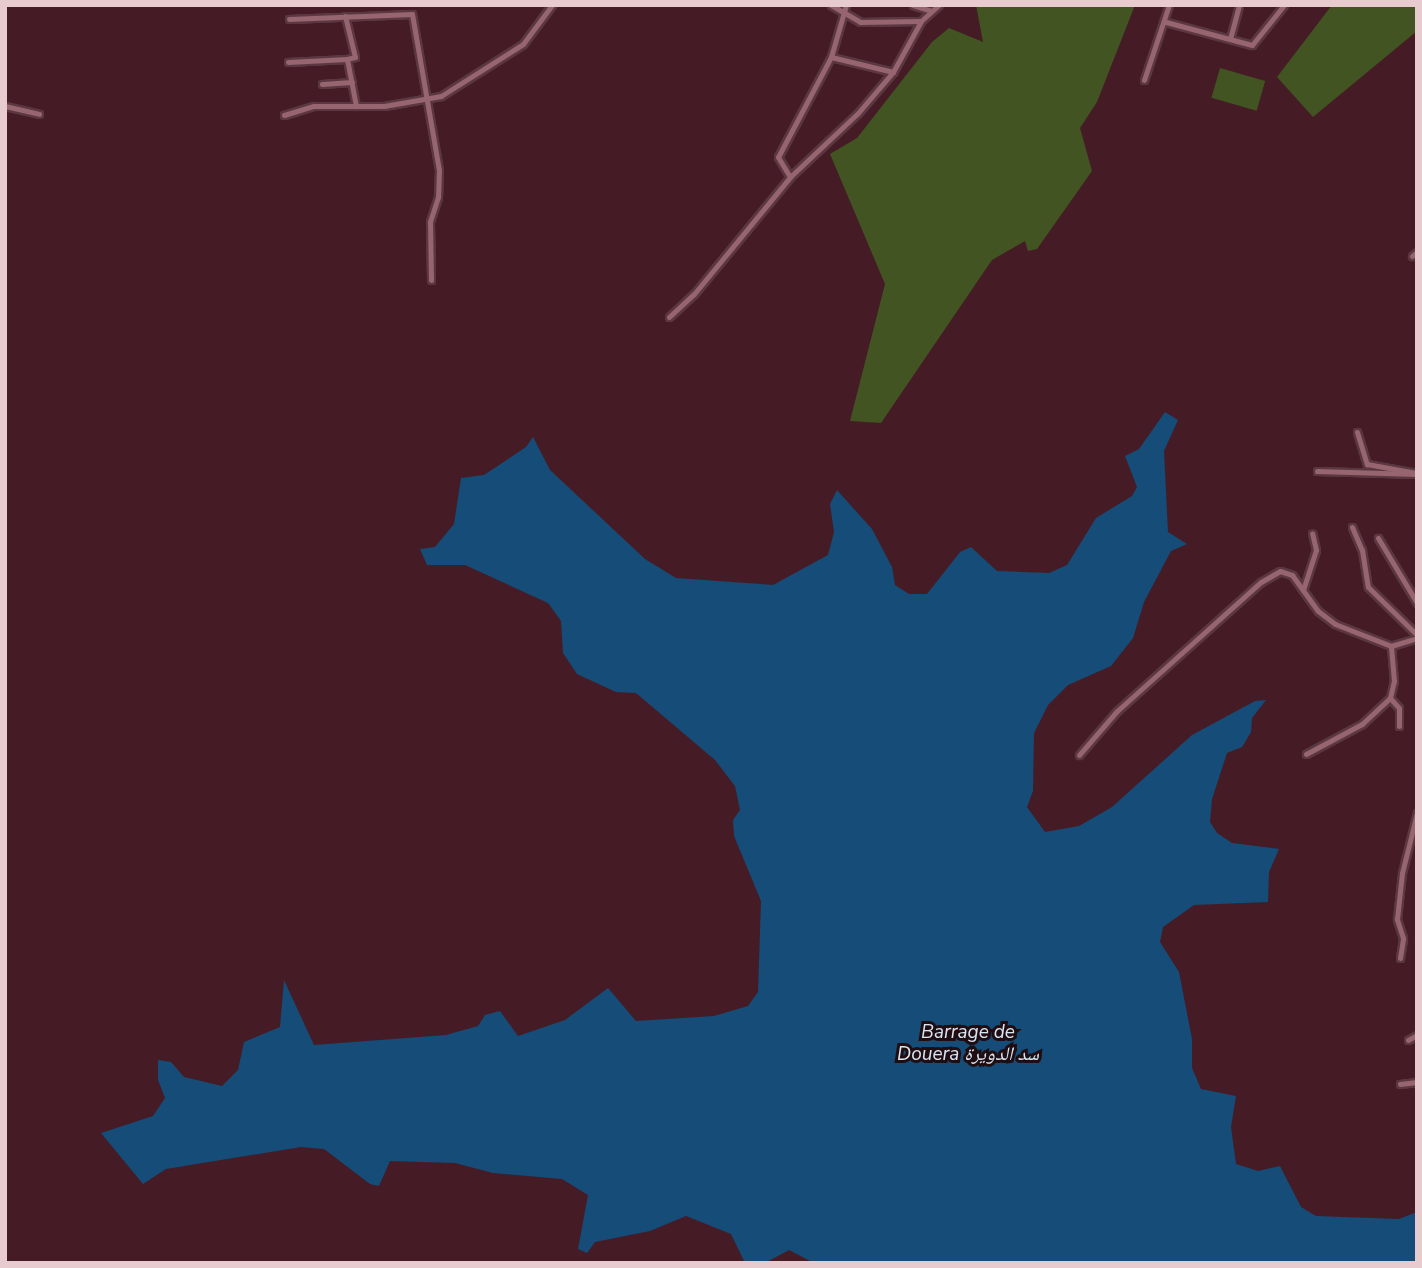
<!DOCTYPE html>
<html>
<head>
<meta charset="utf-8">
<style>
  body { margin:0 }
  #map { position:relative; width:1422px; height:1268px; overflow:hidden; background:#451c26; font-family:"Nunito Sans","Noto Naskh Arabic",sans-serif }
  div>[style] { position:absolute }
  .green>* { inset:0; background:#415421; transform-origin:0 0 }
  .water>* { inset:0; background:#154c78 }
  .roads { filter:drop-shadow(2px 0 #5b3841) drop-shadow(-2px 0 #5b3841) drop-shadow(0 2px #5b3841) drop-shadow(0 -2px #5b3841) }
  .street>* { height:5px; margin:-2.5px; padding:0 2.5px; transform-origin:2.5px; border-radius:2.5px; background:#97656f }
  span { translate:-50% -50%; white-space:nowrap; text-align:center; line-height:1.15; -webkit-text-stroke:6px #200d11; paint-order:stroke }
  .water-label { font-size:19px; color:#d8e6f4; font-style:italic }
  .frame { position:absolute; inset:0; border:7px solid #e7cbcf; pointer-events:none }
</style>
</head>
<body>
<div id="map">
  <div class="green">
    <div style="clip-path:polygon(976px 5px,1135px 5px,1097px 102px,1080px 128px,1092px 171px,1037px 249px,1028px 251px,1025px 241px,992px 260px,881px 423px,850px 421px,885px 284px,830px 154px,857px 138px,932px 42px,949px 28px,983px 42px)"></div>
    <div style="clip-path:polygon(1332px 5px,1417px 5px,1417px 31px,1313px 117px,1277px 77px)"></div>
    <div style="left:1220px;top:68px;width:47px;height:31px;rotate:16deg"></div>
  </div>
  <div class="water">
    <div style="clip-path:polygon(1165px 412px,1178px 420px,1164px 451px,1168px 532px,1187px 544px,1171px 551px,1144px 602px,1133px 638px,1111px 666px,1068px 685px,1048px 705px,1034px 733px,1033px 791px,1027px 807px,1045px 832px,1079px 826px,1112px 807px,1192px 735px,1255px 701px,1266px 700px,1252px 718px,1251px 732px,1242px 747px,1227px 753px,1212px 799px,1210px 822px,1217px 833px,1232px 843px,1279px 849px,1269px 872px,1268px 902px,1194px 905px,1163px 927px,1160px 942px,1179px 972px,1192px 1039px,1192px 1068px,1201px 1089px,1236px 1096px,1231px 1127px,1236px 1164px,1258px 1171px,1280px 1166px,1301px 1207px,1316px 1216px,1399px 1219px,1417px 1212px,1417px 1263px,814px 1263px,789px 1250px,765px 1263px,745px 1263px,731px 1234px,686px 1216px,650px 1231px,595px 1242px,587px 1253px,578px 1249px,588px 1195px,562px 1179px,493px 1173px,455px 1163px,390px 1161px,379px 1186px,370px 1184px,324px 1149px,301px 1147px,166px 1169px,143px 1184px,101px 1133px,153px 1116px,165px 1098px,158px 1080px,158px 1060px,171px 1062px,184px 1077px,222px 1086px,238px 1070px,244px 1042px,280px 1027px,284px 980px,314px 1045px,446px 1035px,478px 1026px,485px 1015px,500px 1011px,518px 1036px,565px 1020px,608px 988px,636px 1021px,714px 1016px,748px 1006px,758px 992px,761px 901px,734px 836px,733px 820px,740px 810px,735px 786px,715px 760px,636px 693px,616px 692px,577px 674px,563px 653px,561px 621px,548px 603px,465px 565px,427px 565px,420px 549px,435px 547px,454px 524px,461px 478px,484px 475px,526px 447px,533px 437px,550px 470px,645px 559px,676px 578px,773px 585px,828px 555px,834px 532px,830px 504px,837px 490px,872px 529px,892px 567px,895px 585px,909px 594px,927px 594px,960px 552px,971px 547px,997px 571px,1049px 573px,1067px 565px,1096px 518px,1132px 496px,1137px 487px,1125px 456px,1139px 449px)"></div>
  </div>
  <div class="roads">
    <div class="street">
      <div style="left:831px;top:5px;width:34px;rotate:30deg"></div>
      <div style="left:860px;top:22px;width:61px;rotate:-0.9deg"></div>
      <div style="left:913px;top:5px;width:19px;rotate:18deg"></div>
      <div style="left:345px;top:16px;width:42px;rotate:76.3deg"></div>
      <div style="left:355px;top:57px;width:8px;rotate:166deg"></div>
      <div style="left:347px;top:59px;width:48px;rotate:79.2deg"></div>
      <div style="left:289px;top:19px;width:123px;rotate:-2.3deg"></div>
      <div style="left:412px;top:14px;width:158px;rotate:80.2deg"></div>
      <div style="left:439px;top:170px;width:27px;rotate:92deg"></div>
      <div style="left:438px;top:197px;width:26px;rotate:108deg"></div>
      <div style="left:430px;top:222px;width:58px;rotate:89deg"></div>
      <div style="left:1166px;top:22px;width:89px;rotate:15deg"></div>
      <div style="left:1252px;top:45px;width:51px;rotate:-51.3deg"></div>
      <div style="left:1230px;top:39px;width:35px;rotate:-75deg"></div>
      <div style="left:831px;top:57px;width:64px;rotate:13.6deg"></div>
      <div style="left:288px;top:62px;width:59px;rotate:-2.9deg"></div>
      <div style="left:1144px;top:80px;width:79px;rotate:-71.6deg"></div>
      <div style="left:322px;top:84px;width:30px;rotate:-4deg"></div>
      <div style="left:5px;top:106px;width:35px;rotate:13deg"></div>
      <div style="left:284px;top:115px;width:31px;rotate:-17deg"></div>
      <div style="left:314px;top:106px;width:70px"></div>
      <div style="left:384px;top:106px;width:58px;rotate:-10deg"></div>
      <div style="left:441px;top:96px;width:97px;rotate:-32.4deg"></div>
      <div style="left:523px;top:44px;width:49px;rotate:-53.4deg"></div>
      <div style="left:790px;top:177px;width:23px;rotate:-121deg"></div>
      <div style="left:778px;top:157px;width:113px;rotate:-62.1deg"></div>
      <div style="left:831px;top:57px;width:54px;rotate:-73.9deg"></div>
      <div style="left:1412px;top:256px;width:6px;rotate:-39deg"></div>
      <div style="left:669px;top:317px;width:34px;rotate:-43deg"></div>
      <div style="left:694px;top:294px;width:151px;rotate:-50.6deg"></div>
      <div style="left:790px;top:177px;width:93px;rotate:-43.3deg"></div>
      <div style="left:858px;top:113px;width:54px;rotate:-49.5deg"></div>
      <div style="left:893px;top:72px;width:58px;rotate:-61.2deg"></div>
      <div style="left:921px;top:21px;width:24px;rotate:-42deg"></div>
      <div style="left:1357px;top:432px;width:34px;rotate:73deg"></div>
      <div style="left:1367px;top:464px;width:50px;rotate:10.4deg"></div>
      <div style="left:1317px;top:471px;width:100px;rotate:1.7deg"></div>
      <div style="left:1352px;top:527px;width:25px;rotate:67deg"></div>
      <div style="left:1362px;top:550px;width:37px;rotate:81deg"></div>
      <div style="left:1368px;top:587px;width:69px;rotate:44.4deg"></div>
      <div style="left:1378px;top:538px;width:76px;rotate:59deg"></div>
      <div style="left:1303px;top:590px;width:42px;rotate:-72deg"></div>
      <div style="left:1316px;top:550px;width:17px;rotate:-103deg"></div>
      <div style="left:1390px;top:698px;width:13px;rotate:48deg"></div>
      <div style="left:1399px;top:708px;width:18px;rotate:90deg"></div>
      <div style="left:1306px;top:754px;width:64px;rotate:-28.2deg"></div>
      <div style="left:1362px;top:724px;width:38px;rotate:-43deg"></div>
      <div style="left:1390px;top:698px;width:17px;rotate:-77deg"></div>
      <div style="left:1394px;top:681px;width:35px;rotate:-95deg"></div>
      <div style="left:1079px;top:755px;width:58px;rotate:-49.2deg"></div>
      <div style="left:1117px;top:711px;width:193px;rotate:-41.9deg"></div>
      <div style="left:1261px;top:582px;width:22px;rotate:-30deg"></div>
      <div style="left:1280px;top:571px;width:13px;rotate:18deg"></div>
      <div style="left:1292px;top:575px;width:44px;rotate:54.2deg"></div>
      <div style="left:1318px;top:611px;width:21px;rotate:37deg"></div>
      <div style="left:1335px;top:624px;width:60px;rotate:21.4deg"></div>
      <div style="left:1391px;top:646px;width:27px;rotate:-17deg"></div>
      <div style="left:1400px;top:958px;width:20px;rotate:-81deg"></div>
      <div style="left:1403px;top:938px;width:20px;rotate:-108deg"></div>
      <div style="left:1397px;top:919px;width:46px;rotate:-83.8deg"></div>
      <div style="left:1402px;top:873px;width:62px;rotate:-76deg"></div>
      <div style="left:1408px;top:1040px;width:10px;rotate:-29deg"></div>
      <div style="left:1400px;top:1084px;width:17px;rotate:-7deg"></div>
    </div>
  </div>
  <div class="water-label">
    <span style="left:968px;top:1044px">Barrage de<br>Douera سد الدويرة</span>
  </div>
  <div class="frame"></div>
</div>
</body>
</html>
